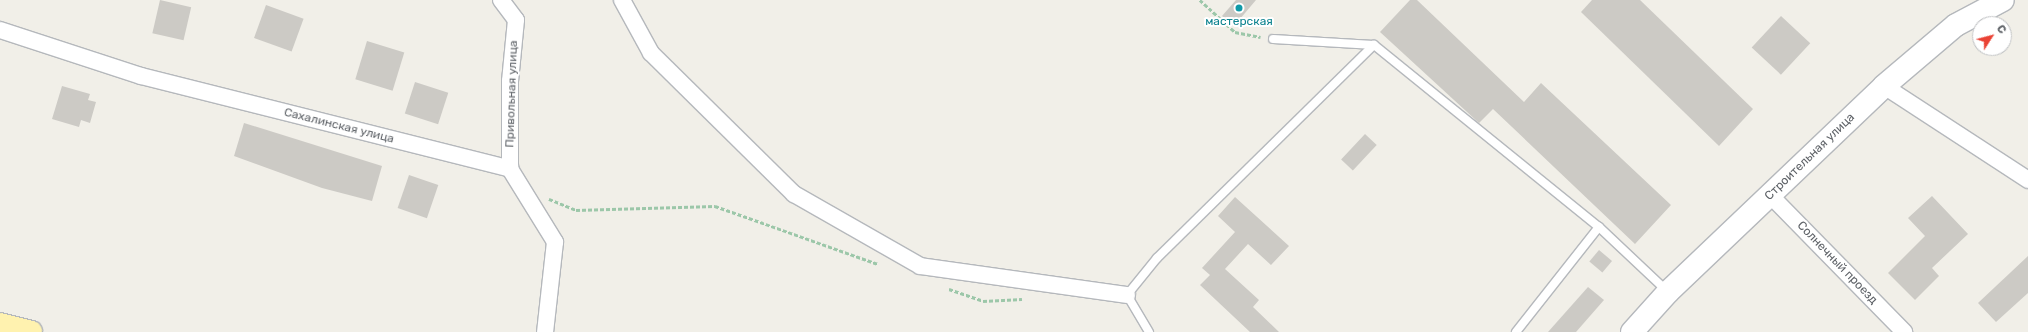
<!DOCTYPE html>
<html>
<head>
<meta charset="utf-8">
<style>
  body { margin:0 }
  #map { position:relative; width:2028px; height:332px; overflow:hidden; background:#f1efe8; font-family:Rubik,sans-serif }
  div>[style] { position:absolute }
  .building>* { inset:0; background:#cccac5; transform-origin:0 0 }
  .path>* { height:2.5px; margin-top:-1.25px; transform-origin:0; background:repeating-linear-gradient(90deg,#9cc7a9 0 4px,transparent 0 6px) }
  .roads { filter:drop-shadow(1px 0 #b5b8bc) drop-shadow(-1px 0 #b5b8bc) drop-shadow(0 1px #b5b8bc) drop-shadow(0 -1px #b5b8bc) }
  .lane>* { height:8px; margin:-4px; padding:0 4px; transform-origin:4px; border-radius:4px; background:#fff }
  .street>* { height:16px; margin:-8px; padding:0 8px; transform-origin:8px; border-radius:8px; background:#fff }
  .secondary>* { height:22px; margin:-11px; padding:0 11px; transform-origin:11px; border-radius:11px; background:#fff }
  .primary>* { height:22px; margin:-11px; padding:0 11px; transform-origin:11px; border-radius:11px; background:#fff2af }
  .dots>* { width:11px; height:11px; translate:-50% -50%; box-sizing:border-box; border:2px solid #fff; border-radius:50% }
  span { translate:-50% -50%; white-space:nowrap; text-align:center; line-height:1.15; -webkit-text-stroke:4px #fff; paint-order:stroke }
  .culture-label { font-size:12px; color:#0d838f }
  .street-label { font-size:12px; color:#5f6368 }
  .north { position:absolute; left:1972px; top:16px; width:40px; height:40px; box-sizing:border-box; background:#fff; border:1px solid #bfc1c3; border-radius:50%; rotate:54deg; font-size:11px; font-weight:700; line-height:16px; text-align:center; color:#5f6368 }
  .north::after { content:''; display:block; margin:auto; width:14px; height:18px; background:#ea4335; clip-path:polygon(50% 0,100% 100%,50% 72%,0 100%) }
</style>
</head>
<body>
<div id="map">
  <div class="building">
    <div style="left:160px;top:0;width:32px;height:34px;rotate:13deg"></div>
    <div style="clip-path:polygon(1236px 0,1256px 0,1234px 26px,1222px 16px)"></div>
    <div style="clip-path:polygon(1410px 0,1417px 0,1524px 102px,1541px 83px,1671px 205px,1635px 244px,1493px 109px,1479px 123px,1380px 32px)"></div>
    <div style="clip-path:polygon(1592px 0,1640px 0,1753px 109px,1719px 146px,1581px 12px)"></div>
    <div style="left:266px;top:5px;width:40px;height:35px;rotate:20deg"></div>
    <div style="left:1781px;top:16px;width:40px;height:43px;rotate:43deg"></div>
    <div style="left:367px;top:41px;width:39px;height:40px;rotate:17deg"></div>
    <div style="left:415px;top:82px;width:35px;height:33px;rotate:18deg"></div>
    <div style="clip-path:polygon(62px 86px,90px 94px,88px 100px,96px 102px,90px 123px,81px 120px,79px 127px,52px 119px)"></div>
    <div style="clip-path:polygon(244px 123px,382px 166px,372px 201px,322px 188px,234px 156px)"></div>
    <div style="left:1365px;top:134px;width:16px;height:35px;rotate:43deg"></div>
    <div style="left:409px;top:175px;width:31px;height:35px;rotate:19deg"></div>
    <div style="clip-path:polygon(1932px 196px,1968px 234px,1932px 268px,1939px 276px,1915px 300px,1888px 273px,1925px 236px,1908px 218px)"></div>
    <div style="clip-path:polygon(1235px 197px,1289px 246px,1271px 265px,1248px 244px,1225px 269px,1259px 300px,1253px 307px,1279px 332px,1250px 332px,1200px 285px,1210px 275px,1202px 268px,1235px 232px,1218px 216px)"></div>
    <div style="left:1599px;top:250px;width:17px;height:15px;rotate:40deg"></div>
    <div style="clip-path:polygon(2028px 256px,2028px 293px,1996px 322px,1978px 303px)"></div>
    <div style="clip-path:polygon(1588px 287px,1604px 300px,1576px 332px,1548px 332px)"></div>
  </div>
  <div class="path">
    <div style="left:1200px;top:0;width:47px;rotate:42.4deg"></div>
    <div style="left:1235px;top:32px;width:26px;rotate:11deg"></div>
    <div style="left:549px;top:199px;width:29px;rotate:22deg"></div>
    <div style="left:576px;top:210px;width:139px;rotate:-1.6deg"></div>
    <div style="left:715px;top:206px;width:173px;rotate:19.6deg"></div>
    <div style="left:949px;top:289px;width:36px;rotate:19deg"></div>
    <div style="left:983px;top:301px;width:39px;rotate:-3deg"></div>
  </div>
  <div class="roads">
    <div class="lane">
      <div style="left:1273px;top:39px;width:101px;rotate:3.4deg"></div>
      <div style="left:1374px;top:45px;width:289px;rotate:39deg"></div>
      <div style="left:1599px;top:227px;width:95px;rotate:43.3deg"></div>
      <div style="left:1149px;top:332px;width:43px;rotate:-120.7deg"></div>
      <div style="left:1127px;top:295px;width:48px;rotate:-51deg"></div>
      <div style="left:1157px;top:258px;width:304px;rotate:-44.5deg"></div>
      <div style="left:1516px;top:332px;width:134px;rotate:-51.7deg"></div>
    </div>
    <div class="street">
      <div style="left:501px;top:0;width:25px;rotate:53deg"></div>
      <div style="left:516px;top:20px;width:61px;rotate:95.6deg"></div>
      <div style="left:510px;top:81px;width:88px;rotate:90deg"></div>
      <div style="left:622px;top:0;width:60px;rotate:61.3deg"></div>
      <div style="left:651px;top:53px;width:201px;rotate:44.6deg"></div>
      <div style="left:794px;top:194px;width:145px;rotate:29.7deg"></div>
      <div style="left:920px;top:266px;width:209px;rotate:8deg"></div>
      <div style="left:0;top:30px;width:148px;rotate:18.1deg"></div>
      <div style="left:141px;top:76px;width:381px;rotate:14.1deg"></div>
      <div style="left:510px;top:169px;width:86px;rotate:58.3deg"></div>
      <div style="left:555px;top:242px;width:91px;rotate:96.3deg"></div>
      <div style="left:1884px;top:86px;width:172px;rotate:33.1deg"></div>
      <div style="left:1770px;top:195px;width:192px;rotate:45.6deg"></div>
    </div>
    <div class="secondary">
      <div style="left:1632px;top:332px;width:54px;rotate:-48deg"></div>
      <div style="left:1668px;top:292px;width:298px;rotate:-43.6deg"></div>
      <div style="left:1884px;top:86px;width:94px;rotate:-40.3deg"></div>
      <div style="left:1956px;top:25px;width:53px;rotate:-28deg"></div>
    </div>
    <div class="primary">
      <div style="left:0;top:324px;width:32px;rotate:14deg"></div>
    </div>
  </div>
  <div class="dots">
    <div style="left:1239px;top:8px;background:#0f9aa8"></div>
  </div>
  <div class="culture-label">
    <span style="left:1239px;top:22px">мастерская</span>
  </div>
  <div class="street-label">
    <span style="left:512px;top:94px;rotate:-88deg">Привольная улица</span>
    <span style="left:339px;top:126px;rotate:14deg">Сахалинская улица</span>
    <span style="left:1810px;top:157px;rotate:-44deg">Строительная улица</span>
    <span style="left:1837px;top:263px;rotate:46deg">Солнечный проезд</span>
  </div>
  <div class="north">С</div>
</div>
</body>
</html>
